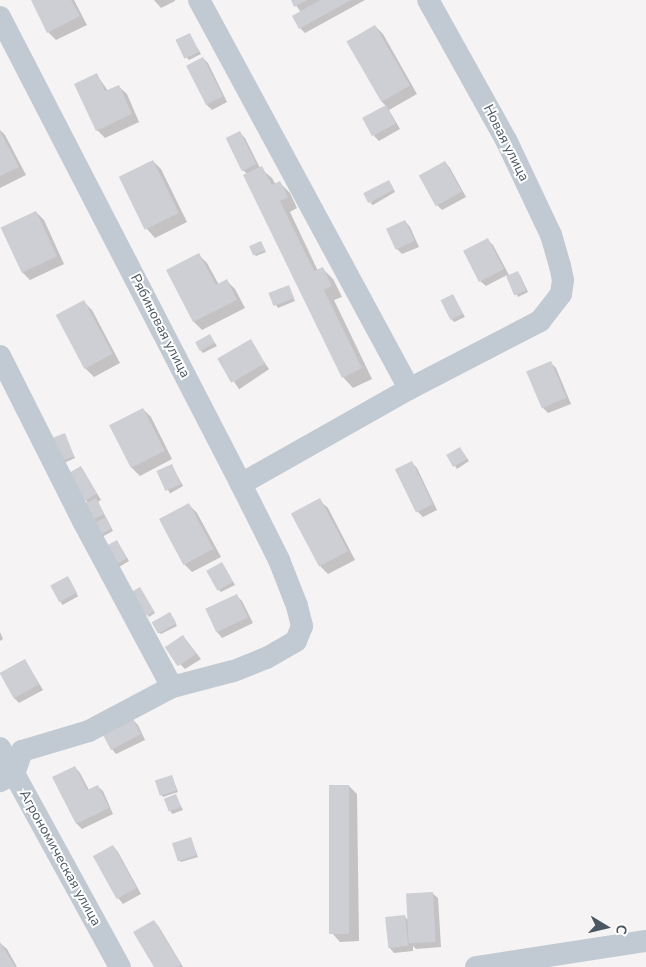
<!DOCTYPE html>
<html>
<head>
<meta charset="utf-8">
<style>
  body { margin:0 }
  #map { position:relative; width:646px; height:967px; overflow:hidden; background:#f5f3f3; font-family:"Nunito Sans",sans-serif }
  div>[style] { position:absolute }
  .shadow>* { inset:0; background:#0003; transform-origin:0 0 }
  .building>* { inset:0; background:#cdcfd5; transform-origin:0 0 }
  .minor>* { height:22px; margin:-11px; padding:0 11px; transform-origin:11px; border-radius:11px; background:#c1cad2 }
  span { translate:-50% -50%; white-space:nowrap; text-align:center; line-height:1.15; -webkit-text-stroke:4px #fff; paint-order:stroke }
  .street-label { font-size:14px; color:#4a5661 }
  .north { position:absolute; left:581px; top:902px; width:50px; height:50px; -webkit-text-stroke:4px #fff; paint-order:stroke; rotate:99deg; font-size:14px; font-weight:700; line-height:20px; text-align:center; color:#4a5661 }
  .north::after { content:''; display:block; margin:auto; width:18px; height:22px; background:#4a5661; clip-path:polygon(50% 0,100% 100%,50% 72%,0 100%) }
</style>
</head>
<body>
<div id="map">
  <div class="shadow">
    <div style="clip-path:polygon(32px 0,74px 0,87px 25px,56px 40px,48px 32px)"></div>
    <div style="clip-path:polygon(154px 0,175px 0,175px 1px,161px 8px)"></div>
    <div style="clip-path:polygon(292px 0,365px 0,305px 33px,300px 28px,301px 12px)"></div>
    <div style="clip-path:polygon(375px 26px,383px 34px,417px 94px,389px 110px,400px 129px,379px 141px,374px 136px,386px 106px,382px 102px)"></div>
    <div style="clip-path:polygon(190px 35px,201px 54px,189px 60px,187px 58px)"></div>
    <div style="clip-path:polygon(203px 58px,208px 63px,227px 102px,212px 110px,206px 104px,187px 66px)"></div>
    <div style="clip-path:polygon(97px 75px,108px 91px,118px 86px,127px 94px,139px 122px,105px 138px,97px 130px)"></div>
    <div style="clip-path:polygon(0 130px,5px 135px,26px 175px,0 188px)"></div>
    <div style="clip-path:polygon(240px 133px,245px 138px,260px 168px,272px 178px,276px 185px,280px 183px,290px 193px,297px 208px,290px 212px,318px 271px,323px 269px,333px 279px,342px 297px,334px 300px,372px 379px,353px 388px,343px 377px,247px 174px,243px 170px)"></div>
    <div style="clip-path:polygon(153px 161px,161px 169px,187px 222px,155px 238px,147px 229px)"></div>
    <div style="clip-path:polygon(445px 162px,450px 168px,466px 197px,442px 210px,437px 205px)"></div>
    <div style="clip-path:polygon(391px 184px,395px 192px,373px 205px,370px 203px)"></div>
    <div style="clip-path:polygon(36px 212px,44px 220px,64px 264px,30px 280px,22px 272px,2px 228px)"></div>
    <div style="clip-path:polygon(405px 221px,410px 227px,419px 247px,402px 254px,397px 249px)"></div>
    <div style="clip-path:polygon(488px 240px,493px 245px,510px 277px,520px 275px,528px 292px,518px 297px,507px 275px,486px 286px,480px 281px)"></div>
    <div style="clip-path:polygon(261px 242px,266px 252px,256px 256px,254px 254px)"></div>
    <div style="clip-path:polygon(199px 255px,207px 263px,219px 285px,227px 281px,235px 289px,245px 308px,202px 330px,194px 322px,168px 271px)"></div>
    <div style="clip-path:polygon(288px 287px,295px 301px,278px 308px,276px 305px)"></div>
    <div style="clip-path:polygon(453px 296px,465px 317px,454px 322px,452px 320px)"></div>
    <div style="clip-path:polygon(84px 302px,92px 310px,120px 363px,94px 377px,86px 369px)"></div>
    <div style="clip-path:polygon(210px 336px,217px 346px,203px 353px,201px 351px)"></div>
    <div style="left:250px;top:341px;width:34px;height:36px;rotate:56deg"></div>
    <div style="clip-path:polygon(551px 363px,556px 368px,571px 404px,548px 413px,543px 408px)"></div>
    <div style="clip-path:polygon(143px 409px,151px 417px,172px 459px,140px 476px,132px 468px)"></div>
    <div style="clip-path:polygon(65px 435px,75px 458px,64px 463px)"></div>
    <div style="clip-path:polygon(462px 451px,469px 461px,457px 469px,455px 466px)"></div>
    <div style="clip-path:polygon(412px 463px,417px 468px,437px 510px,423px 517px,418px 512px)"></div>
    <div style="left:172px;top:466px;width:23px;height:15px;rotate:61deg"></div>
    <div style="clip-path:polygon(81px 467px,101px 500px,98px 502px,113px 531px,98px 539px,86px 500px)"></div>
    <div style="clip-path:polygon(319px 500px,328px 508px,355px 560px,328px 574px,320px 566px)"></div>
    <div style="clip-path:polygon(189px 505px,197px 513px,221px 557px,192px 572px,184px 564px)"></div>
    <div style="clip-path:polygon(117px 541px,129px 561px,114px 570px)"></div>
    <div style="clip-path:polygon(222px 563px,235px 585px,221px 592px,219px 590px)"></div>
    <div style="left:68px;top:578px;width:21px;height:18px;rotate:61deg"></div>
    <div style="clip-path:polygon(142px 591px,155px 613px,149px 617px,134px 593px)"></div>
    <div style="clip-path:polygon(237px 596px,242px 601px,253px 623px,222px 638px,217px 632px)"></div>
    <div style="clip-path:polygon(170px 613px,177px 626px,161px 634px,158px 632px)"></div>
    <div style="clip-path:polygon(0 632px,3px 639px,0 641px)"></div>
    <div style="clip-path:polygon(183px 636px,201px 659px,185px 669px,180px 664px)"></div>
    <div style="clip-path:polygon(25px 660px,43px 690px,19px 703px,14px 698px)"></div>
    <div style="clip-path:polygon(133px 720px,138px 725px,145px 740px,116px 754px,111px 748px)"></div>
    <div style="clip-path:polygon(75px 767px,80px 773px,89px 790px,97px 786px,103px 791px,113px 814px,82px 829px,77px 824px,54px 777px)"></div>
    <div style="clip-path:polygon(172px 776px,178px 792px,163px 797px,161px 794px)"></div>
    <div style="clip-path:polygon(349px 786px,357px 794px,359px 941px,340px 942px,332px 933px)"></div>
    <div style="clip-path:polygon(176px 796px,183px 810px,172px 814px,165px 800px)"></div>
    <div style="clip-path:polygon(191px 838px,198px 857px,181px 862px,179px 860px)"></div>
    <div style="clip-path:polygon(113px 846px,118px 852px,141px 894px,123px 904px,118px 898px)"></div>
    <div style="clip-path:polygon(432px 893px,438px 898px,441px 947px,416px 949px,413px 946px,413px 951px,394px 953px,389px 947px,405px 917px,409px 921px)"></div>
    <div style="clip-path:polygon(154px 921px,159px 927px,183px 967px,155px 967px)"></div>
    <div style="clip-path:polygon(0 943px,7px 949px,17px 967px,0 967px)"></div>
  </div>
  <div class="building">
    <div style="clip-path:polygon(31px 0,71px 0,80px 16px,47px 33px)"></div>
    <div style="clip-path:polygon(291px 0,308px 0,294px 7px)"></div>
    <div style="clip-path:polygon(320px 0,351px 0,299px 29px,292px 16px)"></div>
    <div style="left:375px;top:25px;width:70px;height:33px;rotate:60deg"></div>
    <div style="left:190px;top:33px;width:21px;height:16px;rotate:65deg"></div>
    <div style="left:203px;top:57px;width:44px;height:19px;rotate:63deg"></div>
    <div style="clip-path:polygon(97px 73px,105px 91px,119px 85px,132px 114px,96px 131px,74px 84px)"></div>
    <div style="left:386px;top:105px;width:21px;height:27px;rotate:62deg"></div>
    <div style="clip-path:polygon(0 131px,19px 167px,0 176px)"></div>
    <div style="left:240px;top:131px;width:37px;height:16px;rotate:64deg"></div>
    <div style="left:153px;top:160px;width:59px;height:38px;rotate:64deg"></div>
    <div style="left:445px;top:161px;width:35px;height:30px;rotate:61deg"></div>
    <div style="clip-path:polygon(262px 166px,272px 185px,280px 181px,288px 197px,280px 201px,314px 271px,323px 267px,332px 286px,324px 290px,362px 368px,342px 378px,243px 175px)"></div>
    <div style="left:389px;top:180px;width:11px;height:29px;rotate:63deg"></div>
    <div style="left:36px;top:211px;width:50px;height:39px;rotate:65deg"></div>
    <div style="left:405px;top:220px;width:23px;height:21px;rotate:65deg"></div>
    <div style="left:488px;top:238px;width:35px;height:28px;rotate:63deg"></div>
    <div style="left:261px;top:241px;width:10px;height:13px;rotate:66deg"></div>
    <div style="clip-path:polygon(199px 253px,216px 285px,227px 279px,237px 300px,193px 322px,166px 270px)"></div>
    <div style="left:518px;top:271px;width:21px;height:13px;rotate:67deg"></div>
    <div style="left:289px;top:285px;width:14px;height:22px;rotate:69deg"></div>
    <div style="left:453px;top:294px;width:22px;height:14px;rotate:63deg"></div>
    <div style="left:84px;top:300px;width:61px;height:32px;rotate:62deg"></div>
    <div style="left:210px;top:334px;width:10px;height:17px;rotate:61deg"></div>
    <div style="left:251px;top:339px;width:28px;height:39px;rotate:60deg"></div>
    <div style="left:551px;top:361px;width:40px;height:27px;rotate:67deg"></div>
    <div style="left:143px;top:408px;width:48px;height:38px;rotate:63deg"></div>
    <div style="left:65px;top:433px;width:25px;height:15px;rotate:69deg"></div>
    <div style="left:460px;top:447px;width:14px;height:16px;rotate:60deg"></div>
    <div style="left:412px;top:461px;width:48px;height:19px;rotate:64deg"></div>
    <div style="left:172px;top:464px;width:22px;height:17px;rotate:66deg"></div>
    <div style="left:81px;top:466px;width:32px;height:14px;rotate:60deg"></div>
    <div style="left:96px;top:498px;width:18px;height:20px;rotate:63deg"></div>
    <div style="left:320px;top:498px;width:60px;height:33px;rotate:62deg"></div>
    <div style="left:189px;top:503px;width:52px;height:34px;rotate:62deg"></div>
    <div style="left:106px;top:517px;width:13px;height:20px;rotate:63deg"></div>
    <div style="left:117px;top:540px;width:21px;height:19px;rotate:62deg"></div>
    <div style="left:222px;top:562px;width:23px;height:18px;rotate:61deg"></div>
    <div style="left:68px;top:576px;width:19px;height:20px;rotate:62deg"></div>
    <div style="left:140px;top:587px;width:28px;height:9px;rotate:60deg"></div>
    <div style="left:237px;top:594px;width:26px;height:35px;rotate:65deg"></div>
    <div style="left:170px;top:612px;width:13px;height:21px;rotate:61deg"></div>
    <div style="left:183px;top:635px;width:23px;height:22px;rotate:56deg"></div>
    <div style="left:25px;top:659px;width:29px;height:29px;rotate:61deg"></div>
    <div style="left:133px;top:719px;width:17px;height:34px;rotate:62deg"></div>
    <div style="clip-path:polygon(75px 766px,87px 790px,98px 785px,109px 808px,76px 824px,52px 777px)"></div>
    <div style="left:172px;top:775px;width:16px;height:18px;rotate:72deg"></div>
    <div style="left:329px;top:785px;width:20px;height:149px"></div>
    <div style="left:176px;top:794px;width:14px;height:13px;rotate:69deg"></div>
    <div style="left:191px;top:837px;width:19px;height:20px;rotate:72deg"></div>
    <div style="left:113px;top:845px;width:49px;height:23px;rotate:61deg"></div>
    <div style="left:433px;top:892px;width:50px;height:27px;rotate:87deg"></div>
    <div style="left:405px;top:915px;width:31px;height:20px;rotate:84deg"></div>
    <div style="clip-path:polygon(154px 920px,181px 965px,177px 967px,154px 967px,133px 932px)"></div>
    <div style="clip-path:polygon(0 942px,15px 967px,0 967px)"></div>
  </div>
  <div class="minor">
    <div style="left:199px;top:0;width:442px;rotate:61.6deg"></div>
    <div style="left:0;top:17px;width:526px;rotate:62.7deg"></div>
    <div style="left:241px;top:484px;width:85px;rotate:63.4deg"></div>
    <div style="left:279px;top:560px;width:49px;rotate:68.6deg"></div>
    <div style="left:297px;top:606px;width:21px;rotate:76deg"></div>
    <div style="left:302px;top:626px;width:16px;rotate:112deg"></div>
    <div style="left:296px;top:641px;width:34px;rotate:150deg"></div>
    <div style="left:266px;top:658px;width:35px;rotate:158deg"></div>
    <div style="left:233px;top:671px;width:63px;rotate:165.3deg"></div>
    <div style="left:172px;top:687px;width:94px;rotate:152.1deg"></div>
    <div style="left:89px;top:731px;width:70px;rotate:163.4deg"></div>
    <div style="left:22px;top:751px;width:24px;rotate:109deg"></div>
    <div style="left:14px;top:774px;width:16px;rotate:153deg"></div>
    <div style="left:0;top:356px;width:185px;rotate:63.3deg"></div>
    <div style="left:83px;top:521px;width:188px;rotate:61.8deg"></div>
    <div style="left:241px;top:484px;width:193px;rotate:-29.5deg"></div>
    <div style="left:409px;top:389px;width:148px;rotate:-27.4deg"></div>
    <div style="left:540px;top:321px;width:34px;rotate:-52deg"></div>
    <div style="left:561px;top:294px;width:14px;rotate:-82deg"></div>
    <div style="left:563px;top:280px;width:14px;rotate:-102deg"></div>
    <div style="left:560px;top:266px;width:32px;rotate:-106deg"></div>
    <div style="left:551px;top:235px;width:105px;rotate:-115.3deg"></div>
    <div style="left:506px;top:140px;width:160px;rotate:-119.1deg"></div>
    <div style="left:0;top:748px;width:250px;rotate:61.3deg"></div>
    <div style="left:476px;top:967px;width:172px;rotate:-8.7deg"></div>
  </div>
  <div class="street-label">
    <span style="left:506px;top:143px;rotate:63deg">Новая улица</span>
    <span style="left:160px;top:326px;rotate:63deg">Рябиновая улица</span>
    <span style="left:60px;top:858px;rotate:61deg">Агрономическая улица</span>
  </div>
  <div class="north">С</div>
</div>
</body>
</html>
